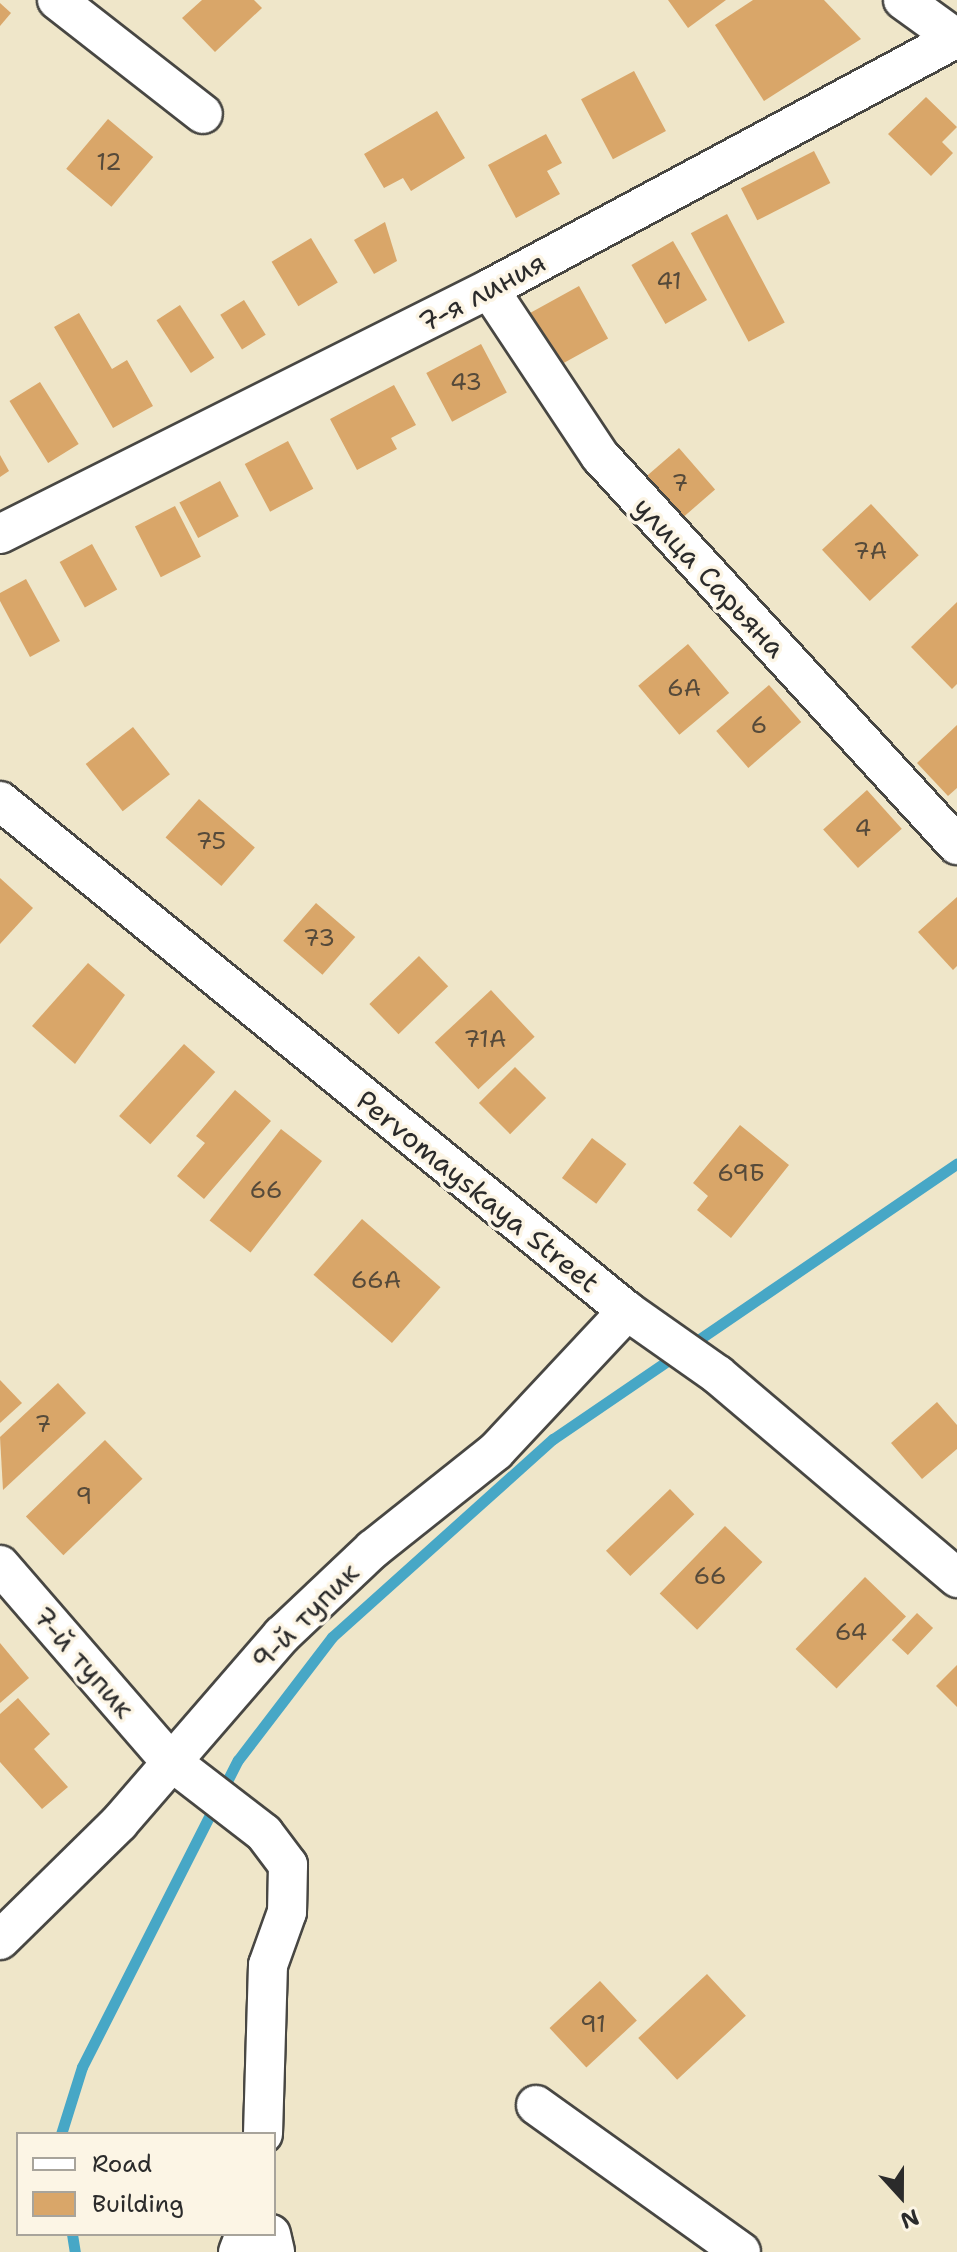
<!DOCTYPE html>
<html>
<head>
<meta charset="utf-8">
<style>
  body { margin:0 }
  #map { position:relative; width:957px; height:2252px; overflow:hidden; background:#efe6c9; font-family:"Shantell Sans",sans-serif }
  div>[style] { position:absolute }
  .stream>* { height:11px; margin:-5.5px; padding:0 5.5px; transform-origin:5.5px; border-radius:5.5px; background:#47a7c6 }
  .building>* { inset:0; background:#d9a669; transform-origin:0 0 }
  .roads { filter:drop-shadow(2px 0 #484743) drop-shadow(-2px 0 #484743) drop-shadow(0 2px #484743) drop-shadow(0 -2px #484743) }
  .minor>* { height:38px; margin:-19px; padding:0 19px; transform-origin:19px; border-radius:19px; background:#fff }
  span { translate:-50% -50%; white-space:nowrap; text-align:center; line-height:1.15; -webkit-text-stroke:7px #fcf5e5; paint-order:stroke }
  .number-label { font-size:24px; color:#564a3a }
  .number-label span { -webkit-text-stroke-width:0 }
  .street-label { font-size:28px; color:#2b2b2b }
  .legend { position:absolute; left:16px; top:2132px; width:260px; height:104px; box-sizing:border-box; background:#fcf5e5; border:2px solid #a8a49b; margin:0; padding:10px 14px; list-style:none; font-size:24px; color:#2b2b2b }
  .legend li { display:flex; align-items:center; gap:16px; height:40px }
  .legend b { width:40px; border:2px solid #a8a49b }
  .north { position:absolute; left:861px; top:2156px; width:80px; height:80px; -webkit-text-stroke:6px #fcf5e5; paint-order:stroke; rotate:159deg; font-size:22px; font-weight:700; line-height:32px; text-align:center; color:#2b2b2b }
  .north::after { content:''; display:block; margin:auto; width:28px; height:36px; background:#2b2b2b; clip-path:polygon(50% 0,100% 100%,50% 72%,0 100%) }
</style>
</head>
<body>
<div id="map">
  <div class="stream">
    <div style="left:61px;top:2134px;width:70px;rotate:-72.6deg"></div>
    <div style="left:82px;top:2067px;width:344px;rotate:-63.1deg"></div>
    <div style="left:238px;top:1760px;width:155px;rotate:-52.6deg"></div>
    <div style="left:332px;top:1637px;width:297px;rotate:-41.9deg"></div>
    <div style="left:553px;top:1439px;width:489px;rotate:-34.3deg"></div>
    <div style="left:72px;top:2234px;width:18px;rotate:81deg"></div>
  </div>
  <div class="building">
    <div style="clip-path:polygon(202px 0,254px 0,262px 8px,215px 52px,182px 18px)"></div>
    <div style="clip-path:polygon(668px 0,726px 0,688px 28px)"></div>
    <div style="clip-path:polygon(753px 0,824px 0,861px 39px,764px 101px,715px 25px)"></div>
    <div style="clip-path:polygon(0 3px,11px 13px,0 26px)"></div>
    <div style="left:634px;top:71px;width:68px;height:60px;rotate:62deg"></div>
    <div style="clip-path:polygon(926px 97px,957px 127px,942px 142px,953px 153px,931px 176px,888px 134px)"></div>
    <div style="clip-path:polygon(437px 111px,465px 158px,411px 191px,403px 178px,384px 188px,364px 154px)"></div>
    <div style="left:108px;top:119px;width:59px;height:65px;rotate:40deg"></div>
    <div style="clip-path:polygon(546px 134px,562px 163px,547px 171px,560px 194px,516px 218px,488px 165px)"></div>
    <div style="left:814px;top:151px;width:36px;height:82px;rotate:63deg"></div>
    <div style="left:727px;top:214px;width:123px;height:41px;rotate:62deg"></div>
    <div style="clip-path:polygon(385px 222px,397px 261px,374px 274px,354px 240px)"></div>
    <div style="left:311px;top:238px;width:52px;height:46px;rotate:59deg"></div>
    <div style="left:673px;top:241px;width:68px;height:48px;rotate:60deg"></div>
    <div style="left:579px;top:286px;width:60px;height:58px;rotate:61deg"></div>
    <div style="left:244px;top:300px;width:41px;height:28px;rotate:58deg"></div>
    <div style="left:180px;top:305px;width:63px;height:28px;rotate:57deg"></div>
    <div style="clip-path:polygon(79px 313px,112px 369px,127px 360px,153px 406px,113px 428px,54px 327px)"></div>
    <div style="left:481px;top:344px;width:55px;height:62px;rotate:62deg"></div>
    <div style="left:40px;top:382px;width:73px;height:36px;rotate:58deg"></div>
    <div style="clip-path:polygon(394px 385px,416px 425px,391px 438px,397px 449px,357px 470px,330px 419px)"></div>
    <div style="left:288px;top:441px;width:54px;height:49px;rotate:62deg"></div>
    <div style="left:679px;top:448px;width:55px;height:45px;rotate:49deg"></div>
    <div style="clip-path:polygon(0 455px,9px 471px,0 477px)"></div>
    <div style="left:220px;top:481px;width:40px;height:46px;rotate:62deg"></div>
    <div style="left:871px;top:504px;width:70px;height:67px;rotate:47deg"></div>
    <div style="left:175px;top:506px;width:57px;height:45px;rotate:63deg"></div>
    <div style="left:92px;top:544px;width:52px;height:37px;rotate:61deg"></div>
    <div style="clip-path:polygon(26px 579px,60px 641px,30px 657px,0 601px,0 593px)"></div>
    <div style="clip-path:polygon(957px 602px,957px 684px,952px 689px,911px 647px)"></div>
    <div style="left:688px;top:644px;width:64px;height:65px;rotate:50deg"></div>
    <div style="left:769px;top:685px;width:49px;height:70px;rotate:49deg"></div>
    <div style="clip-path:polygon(957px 725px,957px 788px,948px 796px,917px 763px)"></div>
    <div style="left:133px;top:727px;width:60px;height:60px;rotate:52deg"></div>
    <div style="left:867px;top:790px;width:52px;height:59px;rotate:48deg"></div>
    <div style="left:199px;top:799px;width:74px;height:51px;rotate:41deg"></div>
    <div style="clip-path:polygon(0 878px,33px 908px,0 944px)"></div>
    <div style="clip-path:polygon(957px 897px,957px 966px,953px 970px,918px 932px)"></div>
    <div style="left:316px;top:903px;width:52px;height:50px;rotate:41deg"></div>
    <div style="left:419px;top:956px;width:42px;height:69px;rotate:46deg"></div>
    <div style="clip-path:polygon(88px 963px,125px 995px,75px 1064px,32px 1026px)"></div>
    <div style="left:491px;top:990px;width:64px;height:77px;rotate:47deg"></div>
    <div style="left:184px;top:1044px;width:42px;height:97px;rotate:42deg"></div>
    <div style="left:515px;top:1067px;width:44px;height:51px;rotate:45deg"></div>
    <div style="clip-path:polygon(235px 1090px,271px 1121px,204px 1199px,177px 1176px,205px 1143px,196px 1136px)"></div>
    <div style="clip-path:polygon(740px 1125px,789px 1165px,731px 1238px,697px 1210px,708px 1196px,693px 1183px)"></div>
    <div style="left:281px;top:1129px;width:52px;height:116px;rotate:38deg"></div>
    <div style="left:592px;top:1138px;width:43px;height:50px;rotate:37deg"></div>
    <div style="left:362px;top:1219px;width:104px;height:74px;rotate:41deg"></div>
    <div style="clip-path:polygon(0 1380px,22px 1403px,0 1423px)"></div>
    <div style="clip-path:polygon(58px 1383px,86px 1413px,3px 1490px,0 1437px)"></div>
    <div style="clip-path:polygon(937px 1402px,957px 1425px,957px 1449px,922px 1479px,891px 1443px)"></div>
    <div style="left:105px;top:1440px;width:54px;height:110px;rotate:46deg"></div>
    <div style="left:670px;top:1489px;width:35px;height:89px;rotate:46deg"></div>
    <div style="left:725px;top:1526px;width:52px;height:94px;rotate:44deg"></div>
    <div style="left:865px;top:1577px;width:57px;height:100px;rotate:44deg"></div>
    <div style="left:917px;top:1613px;width:22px;height:37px;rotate:43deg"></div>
    <div style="clip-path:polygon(0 1643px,29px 1678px,0 1703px)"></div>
    <div style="clip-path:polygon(957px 1665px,957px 1707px,936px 1686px)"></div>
    <div style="clip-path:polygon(18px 1698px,50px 1734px,34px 1749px,68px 1787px,42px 1809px,0 1762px,0 1714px)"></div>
    <div style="left:707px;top:1974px;width:57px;height:94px;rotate:47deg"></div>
    <div style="left:600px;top:1981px;width:54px;height:69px;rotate:47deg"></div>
  </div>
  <div class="roads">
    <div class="minor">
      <div style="left:57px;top:0;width:185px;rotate:38deg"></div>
      <div style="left:903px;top:0;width:67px;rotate:35.8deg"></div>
      <div style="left:489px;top:289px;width:201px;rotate:56.4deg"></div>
      <div style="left:600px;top:456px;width:528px;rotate:47.46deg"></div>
      <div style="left:0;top:534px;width:547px;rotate:-26.61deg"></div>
      <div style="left:489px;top:289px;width:531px;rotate:-28.21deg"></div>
      <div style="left:0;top:801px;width:808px;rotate:39.12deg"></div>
      <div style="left:627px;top:1311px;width:111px;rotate:35.1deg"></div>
      <div style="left:718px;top:1375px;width:314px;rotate:40.3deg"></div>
      <div style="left:0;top:1565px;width:257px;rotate:49.1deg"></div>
      <div style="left:168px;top:1759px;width:121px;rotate:37.6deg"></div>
      <div style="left:264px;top:1833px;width:40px;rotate:53deg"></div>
      <div style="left:288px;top:1865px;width:47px;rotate:91.2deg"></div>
      <div style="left:287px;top:1912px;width:56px;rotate:109.7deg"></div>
      <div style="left:268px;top:1965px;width:169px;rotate:91.7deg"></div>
      <div style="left:0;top:1940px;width:167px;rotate:-44.5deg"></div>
      <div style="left:119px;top:1823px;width:249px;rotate:-49.1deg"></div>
      <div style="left:282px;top:1635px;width:125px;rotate:-43.4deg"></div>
      <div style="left:373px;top:1549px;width:157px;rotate:-38.5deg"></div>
      <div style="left:496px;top:1451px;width:192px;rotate:-46.9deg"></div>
      <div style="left:536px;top:2105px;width:252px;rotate:35.6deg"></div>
      <div style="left:271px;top:2234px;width:18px;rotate:77deg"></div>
      <div style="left:238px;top:2252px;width:19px;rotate:-69deg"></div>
    </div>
  </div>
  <div class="number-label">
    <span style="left:109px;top:163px">12</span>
    <span style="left:669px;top:282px">41</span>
    <span style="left:466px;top:383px">43</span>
    <span style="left:680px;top:484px">7</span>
    <span style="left:870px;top:552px">7А</span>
    <span style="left:684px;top:689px">6А</span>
    <span style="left:759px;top:726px">6</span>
    <span style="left:863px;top:829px">4</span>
    <span style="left:211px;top:842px">75</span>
    <span style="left:319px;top:939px">73</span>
    <span style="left:485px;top:1040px">71А</span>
    <span style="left:741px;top:1174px">69Б</span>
    <span style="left:266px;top:1191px">66</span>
    <span style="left:376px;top:1281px">66А</span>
    <span style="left:43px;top:1425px">7</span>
    <span style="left:84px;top:1497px">9</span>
    <span style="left:710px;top:1577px">66</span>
    <span style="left:851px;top:1633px">64</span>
    <span style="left:593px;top:2025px">91</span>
  </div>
  <div class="street-label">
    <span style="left:482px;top:292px;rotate:-28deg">7-я линия</span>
    <span style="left:710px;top:577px;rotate:47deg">улица Сарьяна</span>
    <span style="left:478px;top:1191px;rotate:39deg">Pervomayskaya Street</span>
    <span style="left:305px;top:1616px;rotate:-45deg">9-й тупик</span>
    <span style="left:84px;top:1662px;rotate:49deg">7-й тупик</span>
  </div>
  <ul class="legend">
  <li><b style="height:10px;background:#fff"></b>Road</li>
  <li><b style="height:22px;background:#d9a669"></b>Building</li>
  </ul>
  <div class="north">N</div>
</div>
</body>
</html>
